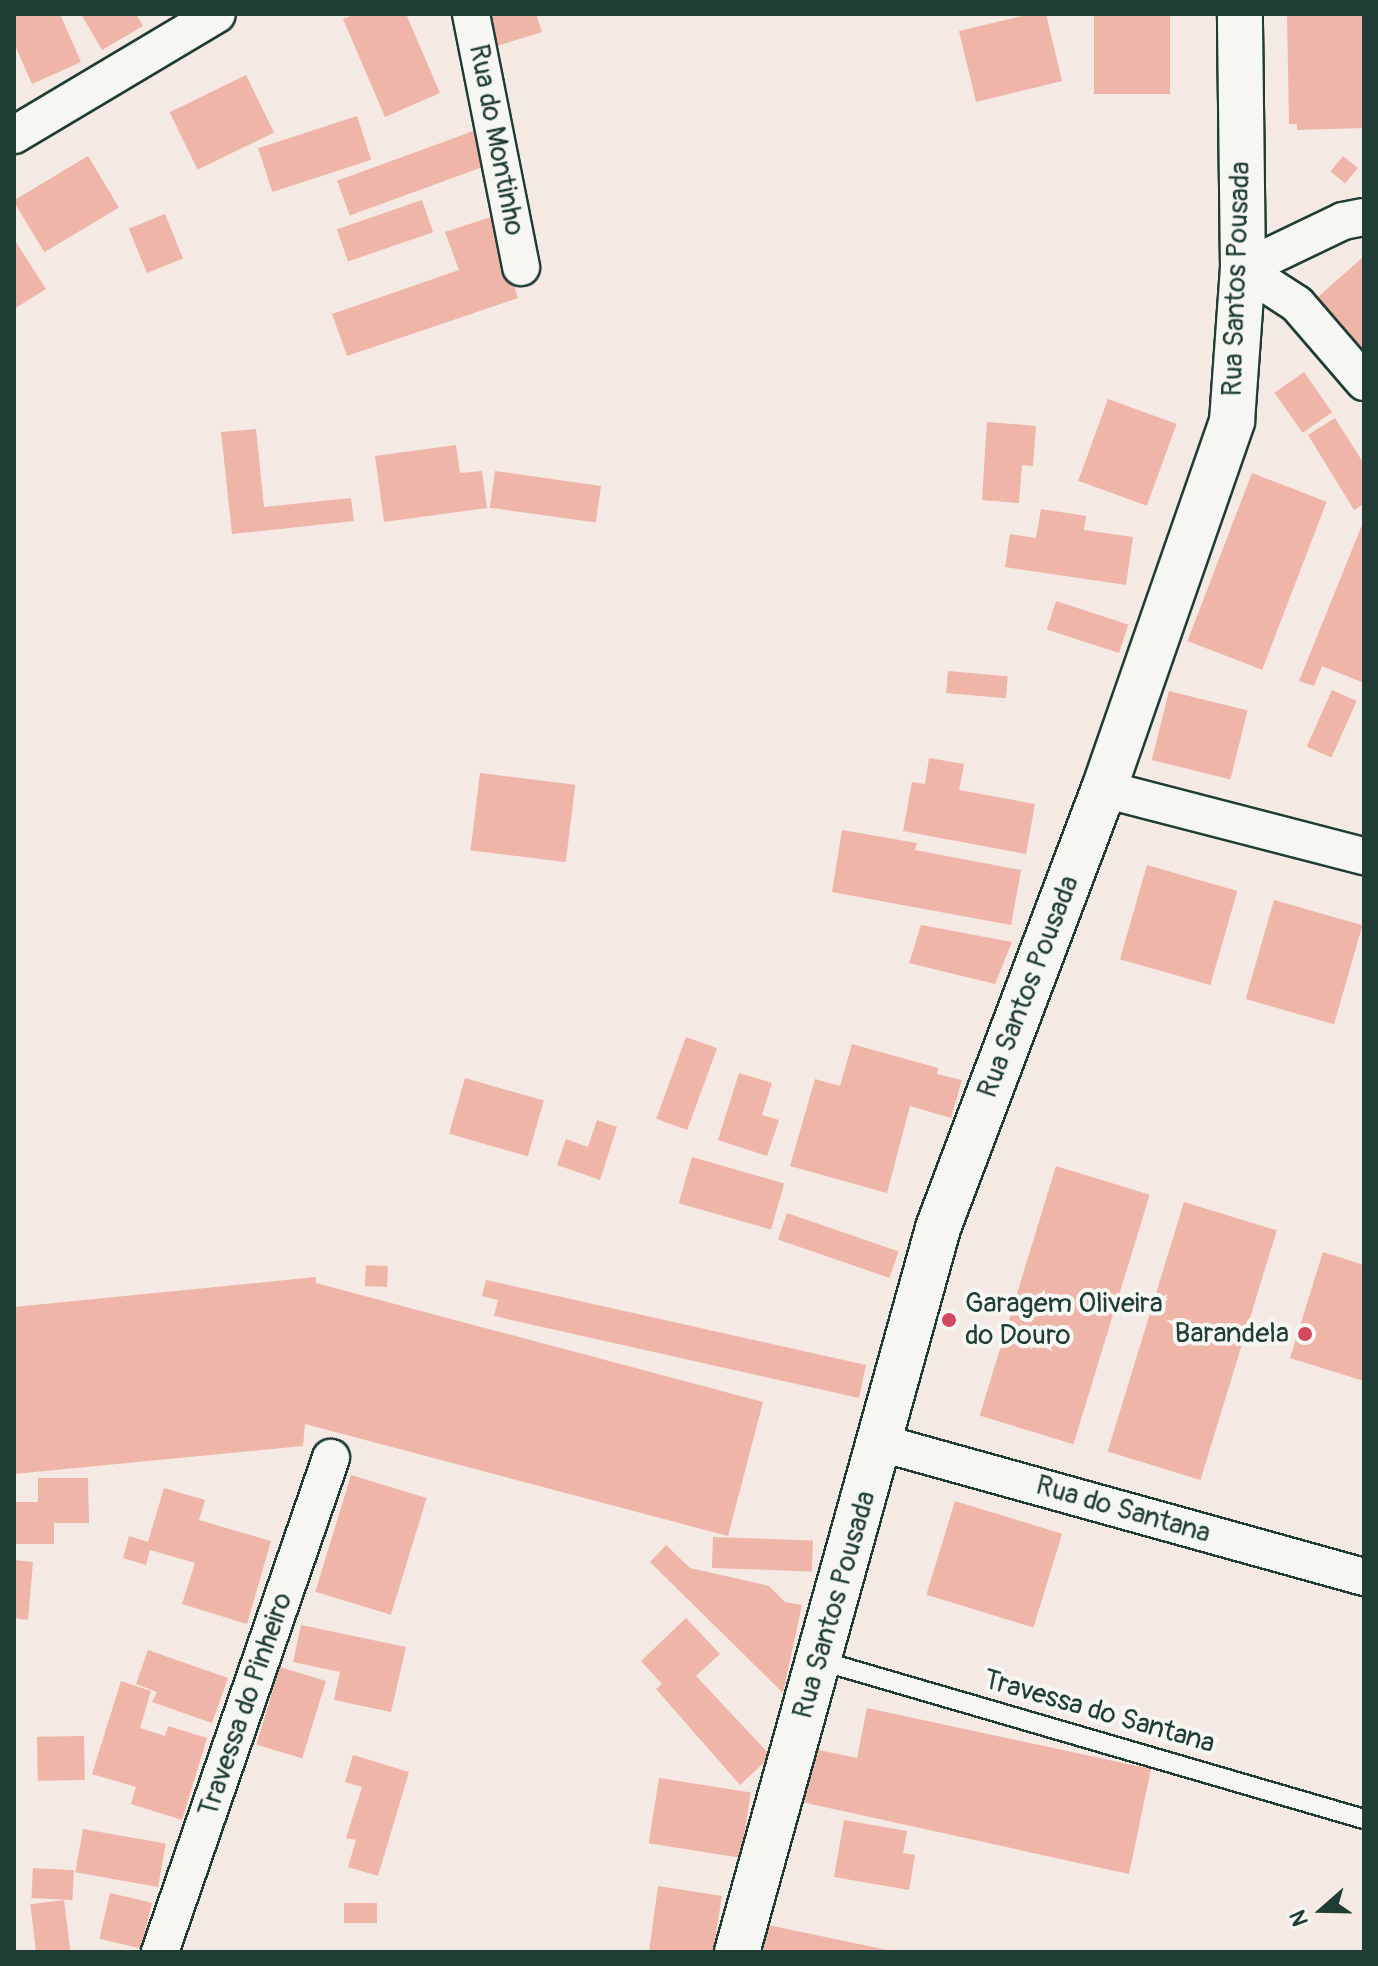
<!DOCTYPE html>
<html>
<head>
<meta charset="utf-8">
<style>
  body { margin:0 }
  #map { position:relative; width:1378px; height:1966px; overflow:hidden; background:#f5e9e3; font-family:Pangolin,sans-serif }
  div>[style] { position:absolute }
  .building>* { inset:0; background:#efb5a8; transform-origin:0 0 }
  .roads { filter:drop-shadow(2px 0 #1f3d34) drop-shadow(-2px 0 #1f3d34) drop-shadow(0 2px #1f3d34) drop-shadow(0 -2px #1f3d34) }
  .lane>* { height:18px; margin:-9px; padding:0 9px; transform-origin:9px; border-radius:9px; background:#f6f6f2 }
  .street>* { height:36px; margin:-18px; padding:0 18px; transform-origin:18px; border-radius:18px; background:#f6f6f2 }
  .secondary>* { height:44px; margin:-22px; padding:0 22px; transform-origin:22px; border-radius:22px; background:#f6f6f2 }
  .dots>* { width:22px; height:22px; translate:-50% -50%; box-sizing:border-box; border:4px solid #f6f6f2; border-radius:50% }
  span { translate:-50% -50%; white-space:nowrap; text-align:center; line-height:1.15; -webkit-text-stroke:8px #f6f6f2; paint-order:stroke }
  .street-label { font-size:28px; color:#1f3d34 }
  .poi-label { font-size:28px; color:#1f3d34 }
  .left { translate:0 -50%; text-align:left }
  .right { translate:-100% -50%; text-align:right }
  .frame { position:absolute; inset:0; border:16px solid #1f3d34; pointer-events:none }
  .north { position:absolute; left:1282px; top:1870px; width:80px; height:80px; -webkit-text-stroke:6px #f6f6f2; paint-order:stroke; rotate:250deg; font-size:22px; font-weight:700; line-height:32px; text-align:center; color:#1f3d34 }
  .north::after { content:''; display:block; margin:auto; width:28px; height:36px; background:#1f3d34; clip-path:polygon(50% 0,100% 100%,50% 72%,0 100%) }
</style>
</head>
<body>
<div id="map">
  <div class="building">
    <div style="clip-path:polygon(14px 14px,60px 14px,81px 62px,32px 84px,14px 43px)"></div>
    <div style="clip-path:polygon(81px 14px,136px 14px,143px 26px,102px 50px)"></div>
    <div style="clip-path:polygon(355px 14px,406px 14px,440px 93px,385px 117px,343px 19px)"></div>
    <div style="clip-path:polygon(476px 14px,536px 14px,542px 32px,487px 49px)"></div>
    <div style="clip-path:polygon(1031px 14px,1046px 14px,1062px 81px,976px 102px,959px 31px)"></div>
    <div style="left:1094px;top:14px;width:76px;height:80px"></div>
    <div style="clip-path:polygon(1287px 14px,1364px 14px,1364px 128px,1297px 130px,1297px 124px,1289px 124px)"></div>
    <div style="left:246px;top:75px;width:64px;height:85px;rotate:64deg"></div>
    <div style="left:357px;top:116px;width:46px;height:104px;rotate:72deg"></div>
    <div style="left:479px;top:129px;width:37px;height:151px;rotate:70deg"></div>
    <div style="left:88px;top:156px;width:60px;height:87px;rotate:59deg"></div>
    <div style="left:1343px;top:156px;width:19px;height:20px;rotate:39deg"></div>
    <div style="left:422px;top:200px;width:34px;height:90px;rotate:71deg"></div>
    <div style="left:165px;top:214px;width:48px;height:39px;rotate:68deg"></div>
    <div style="clip-path:polygon(491px 217px,518px 298px,347px 356px,332px 314px,459px 270px,445px 232px)"></div>
    <div style="clip-path:polygon(14px 239px,46px 289px,14px 309px)"></div>
    <div style="clip-path:polygon(1364px 256px,1364px 375px,1308px 306px)"></div>
    <div style="left:1304px;top:372px;width:49px;height:36px;rotate:55deg"></div>
    <div style="left:1108px;top:399px;width:73px;height:87px;rotate:20deg"></div>
    <div style="clip-path:polygon(1335px 418px,1364px 464px,1364px 504px,1354px 510px,1308px 435px)"></div>
    <div style="clip-path:polygon(987px 422px,1036px 426px,1033px 466px,1022px 465px,1019px 503px,982px 500px)"></div>
    <div style="clip-path:polygon(256px 429px,264px 507px,351px 498px,354px 521px,232px 534px,221px 432px)"></div>
    <div style="clip-path:polygon(456px 445px,460px 473px,482px 471px,487px 508px,384px 522px,375px 456px)"></div>
    <div style="left:495px;top:471px;width:107px;height:37px;rotate:8deg"></div>
    <div style="left:1252px;top:473px;width:80px;height:180px;rotate:21deg"></div>
    <div style="clip-path:polygon(1041px 509px,1086px 516px,1084px 530px,1133px 537px,1126px 585px,1005px 567px,1010px 534px,1036px 538px)"></div>
    <div style="clip-path:polygon(1364px 520px,1364px 683px,1322px 666px,1314px 686px,1299px 681px)"></div>
    <div style="left:1056px;top:601px;width:76px;height:30px;rotate:18deg"></div>
    <div style="left:948px;top:671px;width:60px;height:22px;rotate:5deg"></div>
    <div style="left:1332px;top:690px;width:27px;height:62px;rotate:24deg"></div>
    <div style="left:1169px;top:691px;width:81px;height:71px;rotate:14deg"></div>
    <div style="clip-path:polygon(929px 758px,964px 764px,959px 790px,1035px 804px,1026px 854px,903px 831px,912px 782px,925px 784px)"></div>
    <div style="left:480px;top:773px;width:96px;height:78px;rotate:7deg"></div>
    <div style="clip-path:polygon(842px 830px,917px 843px,915px 850px,1021px 870px,1011px 925px,832px 892px)"></div>
    <div style="left:1147px;top:865px;width:94px;height:98px;rotate:16deg"></div>
    <div style="left:1274px;top:900px;width:92px;height:103px;rotate:16deg"></div>
    <div style="clip-path:polygon(921px 925px,1012px 942px,995px 984px,909px 963px)"></div>
    <div style="left:686px;top:1037px;width:33px;height:87px;rotate:20deg"></div>
    <div style="clip-path:polygon(852px 1044px,938px 1068px,937px 1074px,962px 1080px,951px 1118px,910px 1106px,887px 1193px,790px 1166px,815px 1079px,840px 1086px)"></div>
    <div style="clip-path:polygon(739px 1073px,772px 1083px,762px 1115px,779px 1120px,767px 1156px,718px 1140px)"></div>
    <div style="left:465px;top:1078px;width:82px;height:58px;rotate:16deg"></div>
    <div style="clip-path:polygon(597px 1120px,617px 1127px,600px 1180px,557px 1165px,566px 1139px,588px 1147px)"></div>
    <div style="left:692px;top:1157px;width:96px;height:48px;rotate:16deg"></div>
    <div style="left:1056px;top:1166px;width:98px;height:261px;rotate:17deg"></div>
    <div style="left:1184px;top:1202px;width:97px;height:261px;rotate:17deg"></div>
    <div style="left:787px;top:1213px;width:118px;height:28px;rotate:19deg"></div>
    <div style="clip-path:polygon(1323px 1252px,1364px 1265px,1364px 1381px,1290px 1358px)"></div>
    <div style="left:366px;top:1265px;width:22px;height:21px;rotate:3deg"></div>
    <div style="clip-path:polygon(316px 1277px,316px 1283px,763px 1402px,728px 1536px,305px 1424px,303px 1446px,14px 1474px,14px 1307px)"></div>
    <div style="clip-path:polygon(486px 1280px,866px 1365px,859px 1398px,494px 1316px,498px 1300px,482px 1296px)"></div>
    <div style="left:351px;top:1475px;width:79px;height:122px;rotate:17deg"></div>
    <div style="clip-path:polygon(38px 1478px,88px 1478px,89px 1523px,54px 1523px,54px 1544px,14px 1544px,14px 1502px,38px 1502px)"></div>
    <div style="clip-path:polygon(164px 1488px,205px 1500px,199px 1520px,271px 1541px,247px 1624px,182px 1604px,195px 1563px,150px 1550px,146px 1565px,123px 1558px,129px 1536px,148px 1542px)"></div>
    <div style="left:955px;top:1501px;width:112px;height:98px;rotate:17deg"></div>
    <div style="left:713px;top:1537px;width:100px;height:31px;rotate:2deg"></div>
    <div style="clip-path:polygon(666px 1545px,690px 1568px,769px 1586px,785px 1602px,802px 1605px,783px 1693px,650px 1562px)"></div>
    <div style="clip-path:polygon(14px 1560px,33px 1562px,28px 1620px,14px 1618px)"></div>
    <div style="clip-path:polygon(686px 1618px,720px 1654px,696px 1676px,771px 1756px,740px 1785px,656px 1689px,662px 1684px,641px 1661px)"></div>
    <div style="clip-path:polygon(301px 1625px,406px 1647px,391px 1712px,334px 1700px,340px 1672px,293px 1662px)"></div>
    <div style="clip-path:polygon(148px 1650px,228px 1678px,212px 1723px,152px 1702px,157px 1692px,136px 1684px)"></div>
    <div style="left:280px;top:1667px;width:48px;height:81px;rotate:17deg"></div>
    <div style="clip-path:polygon(121px 1681px,151px 1691px,140px 1728px,165px 1736px,168px 1726px,207px 1738px,182px 1820px,131px 1804px,136px 1787px,92px 1774px)"></div>
    <div style="clip-path:polygon(867px 1708px,1151px 1769px,1129px 1874px,797px 1801px,809px 1748px,857px 1758px)"></div>
    <div style="left:84px;top:1736px;width:44px;height:47px;rotate:89deg"></div>
    <div style="clip-path:polygon(353px 1755px,409px 1772px,378px 1876px,348px 1867px,356px 1840px,346px 1838px,362px 1787px,345px 1782px)"></div>
    <div style="left:659px;top:1778px;width:93px;height:66px;rotate:9deg"></div>
    <div style="clip-path:polygon(844px 1820px,907px 1831px,903px 1853px,915px 1855px,909px 1890px,834px 1877px)"></div>
    <div style="left:83px;top:1829px;width:84px;height:44px;rotate:10deg"></div>
    <div style="left:33px;top:1868px;width:41px;height:30px;rotate:3deg"></div>
    <div style="clip-path:polygon(658px 1886px,722px 1896px,713px 1952px,649px 1952px)"></div>
    <div style="left:110px;top:1893px;width:43px;height:47px;rotate:13deg"></div>
    <div style="left:64px;top:1900px;width:52px;height:34px;rotate:83deg"></div>
    <div style="left:344px;top:1903px;width:33px;height:20px"></div>
    <div style="clip-path:polygon(754px 1922px,892px 1951px,892px 1952px,748px 1952px)"></div>
  </div>
  <div class="roads">
    <div class="lane">
      <div style="left:818px;top:1660px;width:569px;rotate:16.24deg"></div>
    </div>
    <div class="street">
      <div style="left:471px;top:14px;width:258px;rotate:78.8deg"></div>
      <div style="left:14px;top:135px;width:236px;rotate:-30.8deg"></div>
      <div style="left:1243px;top:269px;width:64px;rotate:32.9deg"></div>
      <div style="left:1297px;top:304px;width:103px;rotate:49.3deg"></div>
      <div style="left:1243px;top:269px;width:111px;rotate:-25.6deg"></div>
      <div style="left:1343px;top:221px;width:21px;rotate:-11deg"></div>
      <div style="left:1104px;top:789px;width:268px;rotate:14.5deg"></div>
      <div style="left:881px;top:1443px;width:501px;rotate:15.51deg"></div>
      <div style="left:160px;top:1952px;width:523px;rotate:-70.91deg"></div>
    </div>
    <div class="secondary">
      <div style="left:737px;top:1952px;width:751px;rotate:-74.48deg"></div>
      <div style="left:938px;top:1228px;width:469px;rotate:-69.3deg"></div>
      <div style="left:1104px;top:789px;width:390px;rotate:-70.8deg"></div>
      <div style="left:1232px;top:421px;width:152px;rotate:-85.9deg"></div>
      <div style="left:1243px;top:269px;width:255px;rotate:-90.7deg"></div>
    </div>
  </div>
  <div class="dots">
    <div style="left:949px;top:1320px;background:#d1495b"></div>
    <div style="left:1305px;top:1334px;background:#d1495b"></div>
  </div>
  <div class="street-label">
    <span style="left:496px;top:140px;rotate:79deg">Rua do Montinho</span>
    <span style="left:1237px;top:279px;rotate:-88deg">Rua Santos Pousada</span>
    <span style="left:1029px;top:987px;rotate:-69deg">Rua Santos Pousada</span>
    <span style="left:1123px;top:1510px;rotate:16deg">Rua do Santana</span>
    <span style="left:835px;top:1605px;rotate:-74deg">Rua Santos Pousada</span>
    <span style="left:246px;top:1705px;rotate:-71deg">Travessa do Pinheiro</span>
    <span style="left:1099px;top:1712px;rotate:16deg">Travessa do Santana</span>
  </div>
  <div class="poi-label">
    <span class="left" style="left:965px;top:1320px">Garagem Oliveira<br>do Douro</span>
    <span class="right" style="left:1289px;top:1334px">Barandela</span>
  </div>
  <div class="frame"></div>
  <div class="north">N</div>
</div>
</body>
</html>
